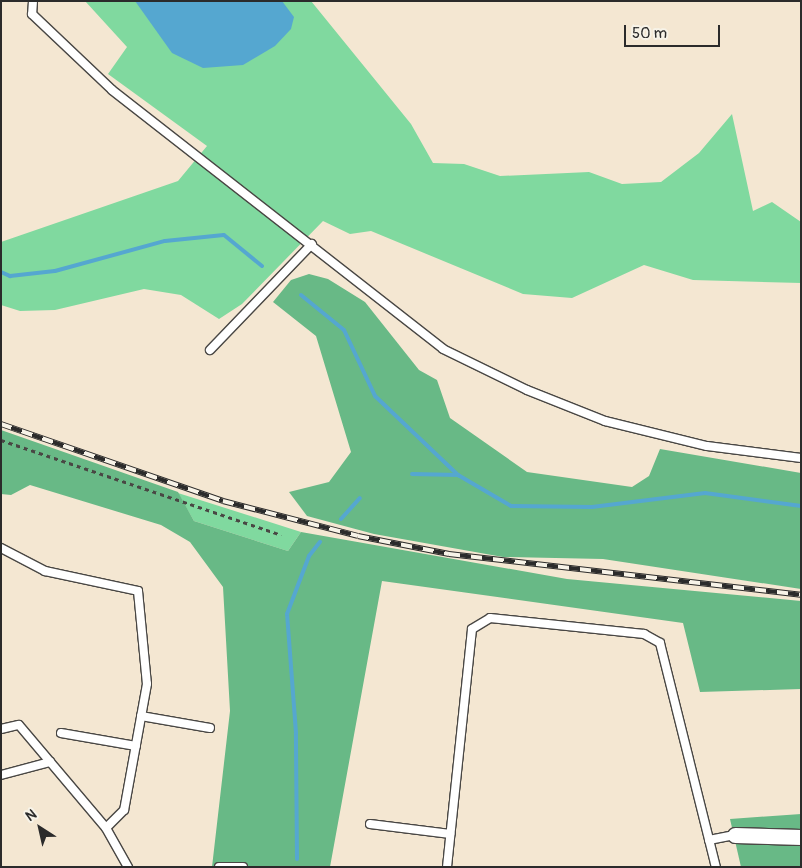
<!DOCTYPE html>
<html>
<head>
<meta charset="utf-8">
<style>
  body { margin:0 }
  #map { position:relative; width:802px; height:868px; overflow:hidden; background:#f4e7d2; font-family:Pangolin,sans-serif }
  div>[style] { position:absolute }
  .green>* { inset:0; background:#80d99f }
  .forest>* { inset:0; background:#68b986 }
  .water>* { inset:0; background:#55a7d0 }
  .stream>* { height:4px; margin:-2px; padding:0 2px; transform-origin:2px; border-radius:2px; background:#55a7d0 }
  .path>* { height:2.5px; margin-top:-1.25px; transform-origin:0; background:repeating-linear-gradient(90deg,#494744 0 4px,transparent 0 8px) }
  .roads { filter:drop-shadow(1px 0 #494744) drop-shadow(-1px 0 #494744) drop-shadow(0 1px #494744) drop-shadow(0 -1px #494744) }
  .lane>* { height:8px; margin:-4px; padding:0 4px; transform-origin:4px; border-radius:4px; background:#fff }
  .street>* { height:15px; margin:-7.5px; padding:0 7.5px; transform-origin:7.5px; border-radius:7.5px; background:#fff }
  .rail>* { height:5.5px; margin-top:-2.75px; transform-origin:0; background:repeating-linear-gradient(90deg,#f7f3e8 0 11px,#2b2b2b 0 22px); box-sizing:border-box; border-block:1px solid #2b2b2b }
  span { translate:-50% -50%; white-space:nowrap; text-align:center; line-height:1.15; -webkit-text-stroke:5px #f7f3e8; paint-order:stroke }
  .frame { position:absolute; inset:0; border:2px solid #2b2b2b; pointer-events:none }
  .north { position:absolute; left:15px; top:803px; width:50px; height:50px; -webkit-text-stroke:4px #f7f3e8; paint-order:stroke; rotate:325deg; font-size:14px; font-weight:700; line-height:20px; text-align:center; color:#2b2b2b }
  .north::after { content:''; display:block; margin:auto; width:18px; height:22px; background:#2b2b2b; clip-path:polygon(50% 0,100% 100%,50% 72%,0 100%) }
  .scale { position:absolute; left:624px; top:25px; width:96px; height:22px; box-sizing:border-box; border:2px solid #2b2b2b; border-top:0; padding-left:6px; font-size:15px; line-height:18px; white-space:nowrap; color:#2b2b2b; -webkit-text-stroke:4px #f7f3e8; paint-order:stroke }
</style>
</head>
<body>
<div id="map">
  <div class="green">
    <div style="clip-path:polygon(85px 1px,311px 1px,411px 124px,433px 163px,464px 164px,500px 176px,589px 172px,622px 184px,661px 182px,699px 153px,732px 114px,753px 211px,772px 202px,801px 222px,801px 283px,693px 280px,644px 265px,572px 298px,523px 294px,371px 231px,350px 234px,323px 221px,242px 304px,219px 319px,181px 295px,144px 289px,55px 310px,20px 311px,1px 305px,1px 242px,178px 181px,207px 146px,108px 74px,127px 47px)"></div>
    <div style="clip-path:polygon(178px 493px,301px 532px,288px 551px,194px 521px)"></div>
  </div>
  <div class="forest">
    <div style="clip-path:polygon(309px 274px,328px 279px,365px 302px,419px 370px,437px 380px,450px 418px,527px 472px,632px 487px,649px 476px,660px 449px,801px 473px,801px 589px,603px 559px,503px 557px,374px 534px,307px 516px,289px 492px,329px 482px,351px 452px,316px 336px,273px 302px,291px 280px)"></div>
    <div style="clip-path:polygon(1px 430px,178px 492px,194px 521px,288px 551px,301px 532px,567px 579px,801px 601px,801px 689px,700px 692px,683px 623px,382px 581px,330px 867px,212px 867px,230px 711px,223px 587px,190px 542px,161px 525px,30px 485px,11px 495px,1px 494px)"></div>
    <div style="clip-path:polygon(801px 814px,801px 867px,741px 867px,730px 819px)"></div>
  </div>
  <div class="water">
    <div style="clip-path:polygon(135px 1px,282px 1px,294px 17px,291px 29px,275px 46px,243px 65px,203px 68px,172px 53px)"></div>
  </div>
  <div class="stream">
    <div style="left:1px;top:272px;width:10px;rotate:24deg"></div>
    <div style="left:10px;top:276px;width:45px;rotate:-6.3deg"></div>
    <div style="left:55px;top:271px;width:114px;rotate:-15.3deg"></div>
    <div style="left:165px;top:241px;width:59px;rotate:-5.8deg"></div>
    <div style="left:224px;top:235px;width:49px;rotate:39.2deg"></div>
    <div style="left:301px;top:295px;width:55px;rotate:39.1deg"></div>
    <div style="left:344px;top:330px;width:73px;rotate:64.8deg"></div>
    <div style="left:375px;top:396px;width:115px;rotate:43.6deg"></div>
    <div style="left:458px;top:475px;width:61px;rotate:30.3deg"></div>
    <div style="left:511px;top:506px;width:81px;rotate:0.7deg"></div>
    <div style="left:592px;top:507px;width:114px;rotate:-7.1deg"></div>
    <div style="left:705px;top:493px;width:97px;rotate:7.7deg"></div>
    <div style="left:412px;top:474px;width:46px;rotate:1.2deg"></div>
    <div style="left:341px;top:519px;width:28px;rotate:-48deg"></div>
    <div style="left:297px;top:859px;width:126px;rotate:-90.5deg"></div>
    <div style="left:296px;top:733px;width:119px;rotate:-94.3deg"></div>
    <div style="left:287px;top:614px;width:62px;rotate:-69.2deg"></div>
    <div style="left:309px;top:556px;width:18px;rotate:-52deg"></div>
  </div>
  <div class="path">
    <div style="left:1px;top:440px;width:296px;rotate:18.7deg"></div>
  </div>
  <div class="roads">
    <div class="lane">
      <div style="left:33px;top:1px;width:13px;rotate:94deg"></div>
      <div style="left:32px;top:14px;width:110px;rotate:43.5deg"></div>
      <div style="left:112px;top:90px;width:420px;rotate:38deg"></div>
      <div style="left:443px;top:349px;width:93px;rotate:26deg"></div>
      <div style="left:527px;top:390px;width:84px;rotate:21.7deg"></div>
      <div style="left:605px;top:421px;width:105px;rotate:13.8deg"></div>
      <div style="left:707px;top:446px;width:95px;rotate:7.3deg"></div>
      <div style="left:210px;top:350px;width:147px;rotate:-46.1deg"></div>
      <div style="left:1px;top:548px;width:50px;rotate:27.6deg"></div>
      <div style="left:45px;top:571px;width:95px;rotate:12.1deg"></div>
      <div style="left:138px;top:591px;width:93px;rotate:84.5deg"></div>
      <div style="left:147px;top:684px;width:128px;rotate:100.3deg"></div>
      <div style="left:124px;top:810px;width:25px;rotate:135deg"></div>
      <div style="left:141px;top:716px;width:70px;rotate:9.9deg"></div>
      <div style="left:1px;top:729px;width:18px;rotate:-13deg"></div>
      <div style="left:19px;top:725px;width:135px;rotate:49.8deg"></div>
      <div style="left:106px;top:828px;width:45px;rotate:60.6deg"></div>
      <div style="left:61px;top:733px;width:76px;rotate:9.8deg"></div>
      <div style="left:1px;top:775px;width:51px;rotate:-14.9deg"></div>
      <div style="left:370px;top:824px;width:81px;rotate:7.1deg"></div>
      <div style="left:709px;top:840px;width:26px;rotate:-11deg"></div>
      <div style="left:219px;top:867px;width:24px"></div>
      <div style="left:447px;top:867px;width:239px;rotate:-84deg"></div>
      <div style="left:472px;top:629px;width:21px;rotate:-31deg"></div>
      <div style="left:490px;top:618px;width:155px;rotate:5.9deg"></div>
      <div style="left:644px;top:634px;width:18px;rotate:29deg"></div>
      <div style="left:660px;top:643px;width:231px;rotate:76deg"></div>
    </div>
    <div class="street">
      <div style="left:735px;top:835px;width:66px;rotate:1.7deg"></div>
    </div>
  </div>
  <div class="rail">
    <div style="left:1px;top:424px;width:235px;rotate:19.1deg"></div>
    <div style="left:223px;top:501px;width:139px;rotate:14.5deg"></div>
    <div style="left:358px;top:536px;width:93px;rotate:11.2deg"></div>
    <div style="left:449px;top:554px;width:354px;rotate:6.6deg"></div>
  </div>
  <div class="frame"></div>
  <div class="north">N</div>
  <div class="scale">50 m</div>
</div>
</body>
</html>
